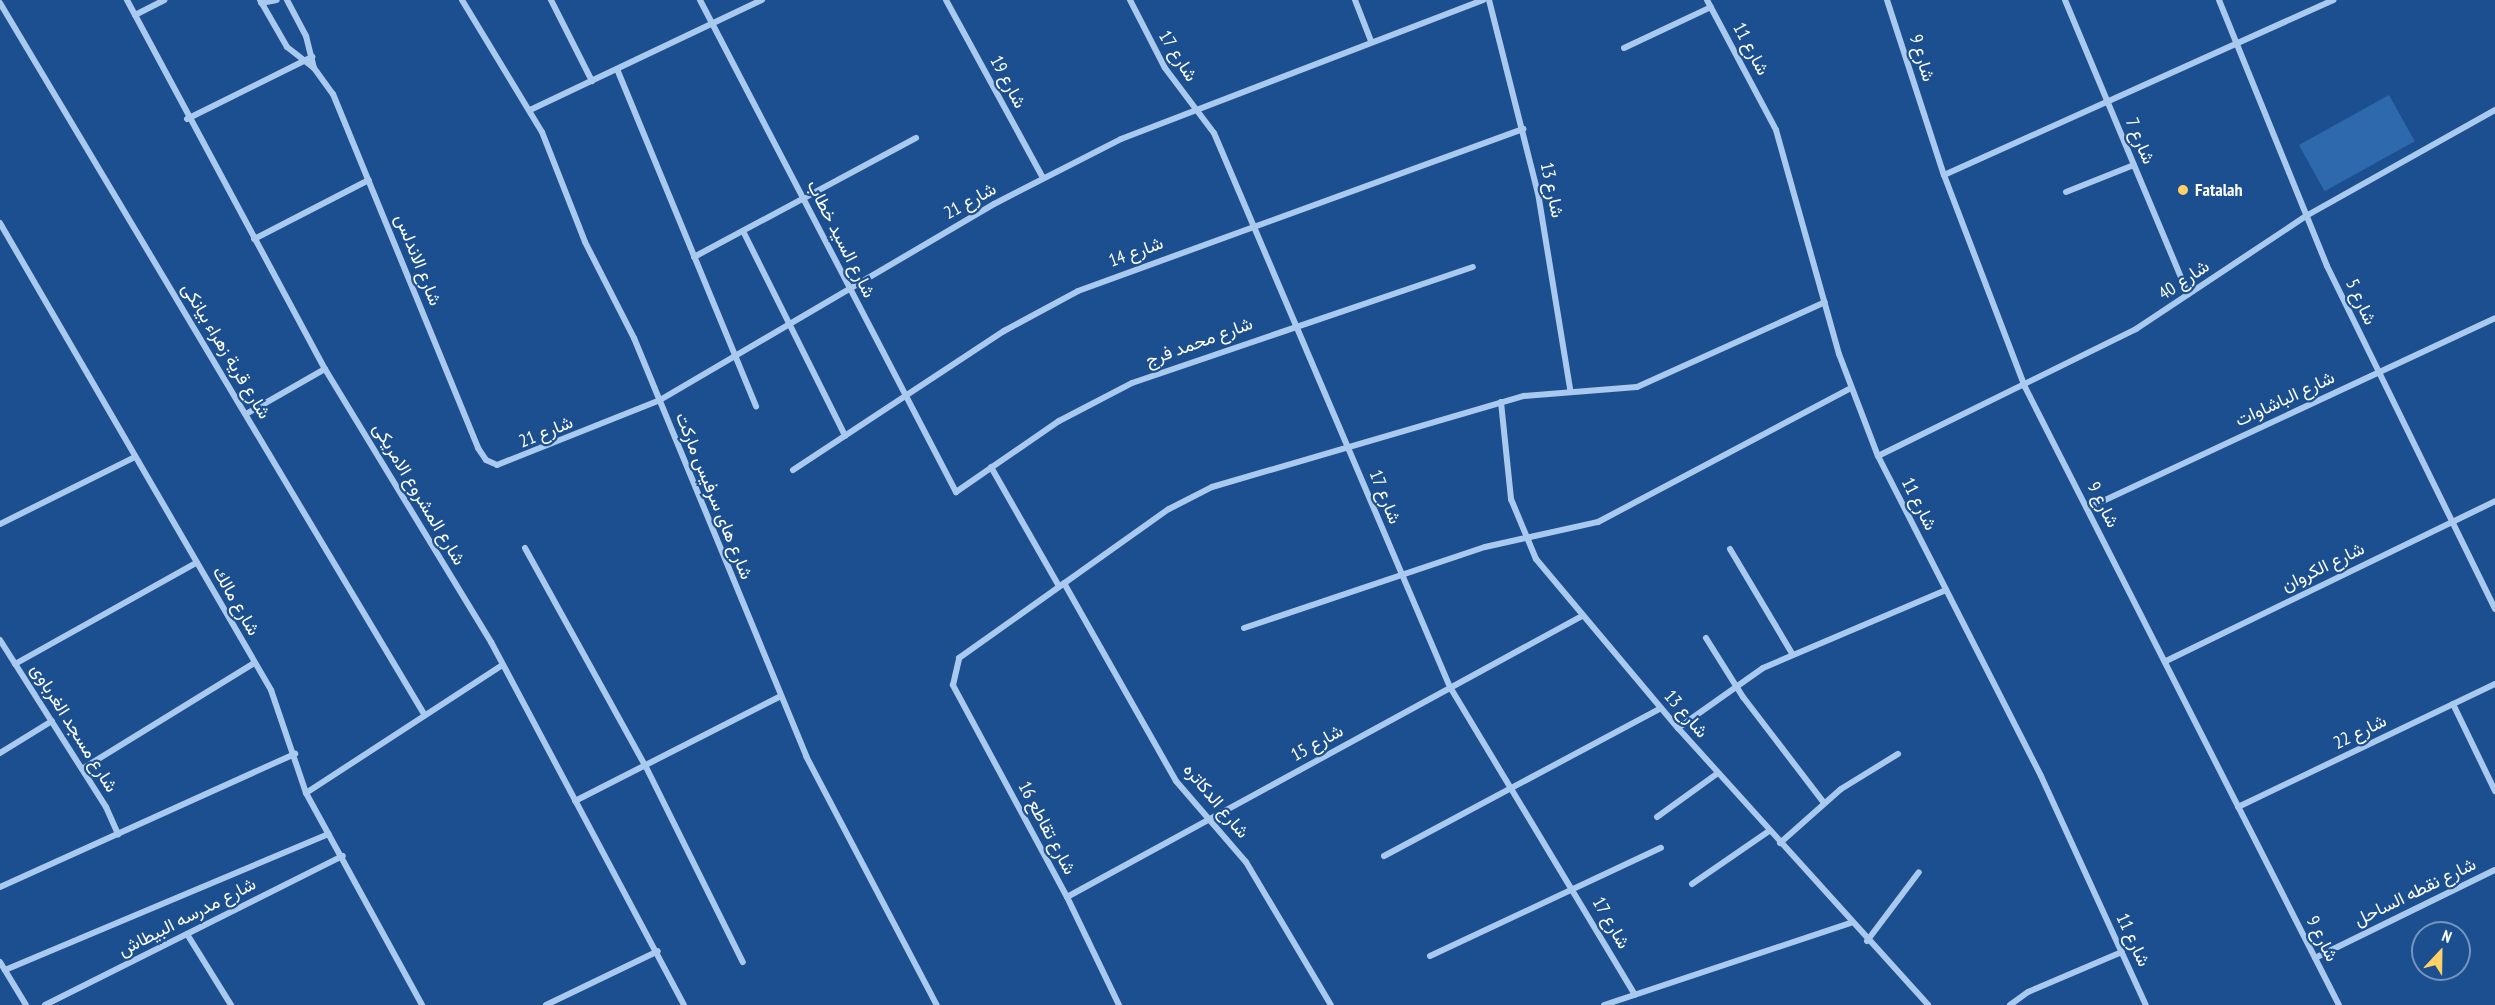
<!DOCTYPE html>
<html>
<head>
<meta charset="utf-8">
<style>
  body { margin:0 }
  #map { position:relative; width:2495px; height:1005px; overflow:hidden; background:#1b4f8f; font-family:"PT Sans Narrow",Vazirmatn,sans-serif }
  div>[style] { position:absolute }
  .green>* { inset:0; background:#2e69ad; transform-origin:0 0 }
  .minor>* { height:6px; margin:-3px; padding:0 3px; transform-origin:3px; border-radius:3px; background:#a9c9ee }
  .dots>* { width:16px; height:16px; translate:-50% -50%; box-sizing:border-box; border:3px solid #1b4f8f; border-radius:50% }
  span { translate:-50% -50%; white-space:nowrap; text-align:center; line-height:1.15; -webkit-text-stroke:4.5px #1b4f8f; paint-order:stroke }
  .street-label { font-size:18px; color:#fff }
  .poi-label { font-size:18px; color:#fff; font-weight:700 }
  .left { translate:0 -50%; text-align:left }
  .north { position:absolute; left:2411px; top:921px; width:60px; height:60px; box-sizing:border-box; background:#1b4f8f; border:2px solid #7695bc; border-radius:50%; rotate:22deg; font-size:16px; font-weight:700; line-height:24px; text-align:center; color:#fff }
  .north::after { content:''; display:block; margin:auto; width:21px; height:27px; background:#ffd166; clip-path:polygon(50% 0,100% 100%,50% 72%,0 100%) }
</style>
</head>
<body>
<div id="map">
  <div class="green">
    <div style="left:2389px;top:95px;width:53px;height:103px;rotate:61deg"></div>
  </div>
  <div class="minor">
    <div style="left:127px;top:0;width:419px;rotate:61.8deg"></div>
    <div style="left:325px;top:369px;width:320px;rotate:58.7deg"></div>
    <div style="left:491px;top:642px;width:411px;rotate:62deg"></div>
    <div style="left:260px;top:0;width:54px;rotate:60.1deg"></div>
    <div style="left:287px;top:47px;width:34px;rotate:38deg"></div>
    <div style="left:314px;top:68px;width:32px;rotate:54deg"></div>
    <div style="left:333px;top:94px;width:383px;rotate:67.7deg"></div>
    <div style="left:478px;top:448px;width:14px;rotate:56deg"></div>
    <div style="left:486px;top:460px;width:12px;rotate:24deg"></div>
    <div style="left:497px;top:465px;width:175px;rotate:-21.7deg"></div>
    <div style="left:660px;top:400px;width:387px;rotate:-30.4deg"></div>
    <div style="left:994px;top:204px;width:143px;rotate:-27.1deg"></div>
    <div style="left:1121px;top:139px;width:388px;rotate:-21deg"></div>
    <div style="left:287px;top:0;width:41px;rotate:62.2deg"></div>
    <div style="left:306px;top:36px;width:33px;rotate:76deg"></div>
    <div style="left:462px;top:0;width:154px;rotate:58.8deg"></div>
    <div style="left:542px;top:132px;width:118px;rotate:68.6deg"></div>
    <div style="left:585px;top:242px;width:108px;rotate:63deg"></div>
    <div style="left:634px;top:338px;width:452px;rotate:67.6deg"></div>
    <div style="left:806px;top:756px;width:281px;rotate:62.3deg"></div>
    <div style="left:551px;top:0;width:91px;rotate:63.2deg"></div>
    <div style="left:700px;top:0;width:555px;rotate:62.51deg"></div>
    <div style="left:956px;top:492px;width:125px;rotate:-34.6deg"></div>
    <div style="left:1059px;top:421px;width:82px;rotate:-27.5deg"></div>
    <div style="left:1132px;top:383px;width:360px;rotate:-18.8deg"></div>
    <div style="left:946px;top:0;width:203px;rotate:61.4deg"></div>
    <div style="left:1130px;top:0;width:76px;rotate:62.8deg"></div>
    <div style="left:1165px;top:68px;width:81px;rotate:53deg"></div>
    <div style="left:1214px;top:133px;width:602px;rotate:66.93deg"></div>
    <div style="left:1450px;top:687px;width:359px;rotate:59deg"></div>
    <div style="left:1355px;top:0;width:44px;rotate:68.7deg"></div>
    <div style="left:1489px;top:0;width:199px;rotate:75.8deg"></div>
    <div style="left:1538px;top:193px;width:199px;rotate:80.7deg"></div>
    <div style="left:1707px;top:0;width:147px;rotate:62deg"></div>
    <div style="left:1776px;top:130px;width:233px;rotate:74.3deg"></div>
    <div style="left:1839px;top:354px;width:109px;rotate:69.1deg"></div>
    <div style="left:1878px;top:456px;width:359px;rotate:63deg"></div>
    <div style="left:2041px;top:776px;width:252px;rotate:65.4deg"></div>
    <div style="left:1887px;top:0;width:184px;rotate:72deg"></div>
    <div style="left:1944px;top:175px;width:227px;rotate:69.1deg"></div>
    <div style="left:2025px;top:387px;width:693px;rotate:63.07deg"></div>
    <div style="left:2065px;top:0;width:319px;rotate:67.3deg"></div>
    <div style="left:2219px;top:0;width:287px;rotate:67.9deg"></div>
    <div style="left:2327px;top:266px;width:382px;rotate:63.9deg"></div>
    <div style="left:0;top:3px;width:828px;rotate:59.19deg"></div>
    <div style="left:261px;top:3px;width:16px;rotate:-11deg"></div>
    <div style="left:135px;top:15px;width:33px;rotate:-27deg"></div>
    <div style="left:1624px;top:48px;width:96px;rotate:-25.2deg"></div>
    <div style="left:617px;top:69px;width:365px;rotate:67.6deg"></div>
    <div style="left:530px;top:110px;width:257px;rotate:-25.4deg"></div>
    <div style="left:187px;top:119px;width:140px;rotate:-26.4deg"></div>
    <div style="left:1944px;top:175px;width:427px;rotate:-24.2deg"></div>
    <div style="left:2066px;top:192px;width:73px;rotate:-21.7deg"></div>
    <div style="left:0;top:223px;width:540px;rotate:59.87deg"></div>
    <div style="left:271px;top:690px;width:109px;rotate:71.2deg"></div>
    <div style="left:306px;top:793px;width:242px;rotate:61.3deg"></div>
    <div style="left:743px;top:231px;width:229px;rotate:63.5deg"></div>
    <div style="left:254px;top:239px;width:129px;rotate:-27.2deg"></div>
    <div style="left:694px;top:257px;width:252px;rotate:-28.2deg"></div>
    <div style="left:1501px;top:402px;width:98px;rotate:84.1deg"></div>
    <div style="left:1511px;top:499px;width:65px;rotate:67.4deg"></div>
    <div style="left:1536px;top:559px;width:221px;rotate:50deg"></div>
    <div style="left:1678px;top:728px;width:373px;rotate:47.9deg"></div>
    <div style="left:246px;top:414px;width:91px;rotate:-29.7deg"></div>
    <div style="left:1878px;top:456px;width:288px;rotate:-26.2deg"></div>
    <div style="left:2136px;top:329px;width:204px;rotate:-33.6deg"></div>
    <div style="left:2306px;top:216px;width:217px;rotate:-29.3deg"></div>
    <div style="left:991px;top:467px;width:137px;rotate:60.3deg"></div>
    <div style="left:793px;top:470px;width:253px;rotate:-33.4deg"></div>
    <div style="left:1004px;top:331px;width:84px;rotate:-28.4deg"></div>
    <div style="left:1078px;top:291px;width:474px;rotate:-20deg"></div>
    <div style="left:2088px;top:508px;width:449px;rotate:-25deg"></div>
    <div style="left:0;top:524px;width:151px;rotate:-26.4deg"></div>
    <div style="left:525px;top:548px;width:248px;rotate:61.1deg"></div>
    <div style="left:645px;top:765px;width:220px;rotate:63.6deg"></div>
    <div style="left:1730px;top:549px;width:123px;rotate:59.3deg"></div>
    <div style="left:1064px;top:583px;width:227px;rotate:60.5deg"></div>
    <div style="left:1176px;top:781px;width:107px;rotate:49.2deg"></div>
    <div style="left:1246px;top:862px;width:166px;rotate:59.3deg"></div>
    <div style="left:1244px;top:628px;width:254px;rotate:-18.6deg"></div>
    <div style="left:1485px;top:547px;width:116px;rotate:-12.5deg"></div>
    <div style="left:1598px;top:522px;width:286px;rotate:-27.9deg"></div>
    <div style="left:1706px;top:638px;width:70px;rotate:57.9deg"></div>
    <div style="left:1743px;top:697px;width:133px;rotate:52.6deg"></div>
    <div style="left:0;top:640px;width:198px;rotate:57.6deg"></div>
    <div style="left:106px;top:807px;width:30px;rotate:66deg"></div>
    <div style="left:2166px;top:661px;width:366px;rotate:-25.9deg"></div>
    <div style="left:15px;top:664px;width:207px;rotate:-29.2deg"></div>
    <div style="left:2453px;top:704px;width:97px;rotate:64.2deg"></div>
    <div style="left:1678px;top:728px;width:104px;rotate:-35.2deg"></div>
    <div style="left:1763px;top:668px;width:199px;rotate:-23.1deg"></div>
    <div style="left:0;top:753px;width:61px;rotate:-31.6deg"></div>
    <div style="left:82px;top:769px;width:202px;rotate:-31.6deg"></div>
    <div style="left:306px;top:793px;width:234px;rotate:-33.1deg"></div>
    <div style="left:575px;top:801px;width:229px;rotate:-27deg"></div>
    <div style="left:2238px;top:807px;width:285px;rotate:-25.6deg"></div>
    <div style="left:1657px;top:817px;width:75px;rotate:-35.8deg"></div>
    <div style="left:1780px;top:843px;width:81px;rotate:-41.5deg"></div>
    <div style="left:1841px;top:789px;width:67px;rotate:-31.6deg"></div>
    <div style="left:1384px;top:856px;width:314px;rotate:-28.1deg"></div>
    <div style="left:1692px;top:884px;width:93px;rotate:-34.5deg"></div>
    <div style="left:0;top:887px;width:324px;rotate:-24.3deg"></div>
    <div style="left:1067px;top:897px;width:587px;rotate:-28.62deg"></div>
    <div style="left:187px;top:934px;width:84px;rotate:58.2deg"></div>
    <div style="left:1867px;top:941px;width:86px;rotate:-53deg"></div>
    <div style="left:1430px;top:956px;width:255px;rotate:-25.1deg"></div>
    <div style="left:2315px;top:958px;width:200px;rotate:-26.1deg"></div>
    <div style="left:0;top:962px;width:50px;rotate:58.8deg"></div>
    <div style="left:5px;top:970px;width:351px;rotate:-22.8deg"></div>
    <div style="left:45px;top:1005px;width:333px;rotate:-26.6deg"></div>
    <div style="left:546px;top:1005px;width:124px;rotate:-25.7deg"></div>
    <div style="left:1119px;top:1005px;width:120px;rotate:-115.7deg"></div>
    <div style="left:1067px;top:897px;width:241px;rotate:-118.3deg"></div>
    <div style="left:953px;top:685px;width:28px;rotate:-77deg"></div>
    <div style="left:959px;top:658px;width:257px;rotate:-35.4deg"></div>
    <div style="left:1169px;top:509px;width:48px;rotate:-27.1deg"></div>
    <div style="left:1212px;top:487px;width:325px;rotate:-16.3deg"></div>
    <div style="left:1524px;top:396px;width:113px;rotate:-4.6deg"></div>
    <div style="left:1637px;top:387px;width:206px;rotate:-24.3deg"></div>
    <div style="left:1604px;top:1005px;width:260px;rotate:-18.4deg"></div>
    <div style="left:2010px;top:1005px;width:22px;rotate:-36deg"></div>
    <div style="left:2028px;top:992px;width:102px;rotate:-23.1deg"></div>
  </div>
  <div class="dots">
    <div style="left:2183px;top:190px;background:#ffd166"></div>
  </div>
  <div class="street-label">
    <span style="left:1751px;top:49px;rotate:62deg">شارع 11</span>
    <span style="left:1178px;top:56px;rotate:58deg">شارع 17</span>
    <span style="left:1922px;top:58px;rotate:73deg">شارع 9</span>
    <span style="left:1008px;top:82px;rotate:62deg">شارع 19</span>
    <span style="left:2140px;top:141px;rotate:67deg">شارع 7</span>
    <span style="left:1552px;top:190px;rotate:78deg">شارع 13</span>
    <span style="left:970px;top:201px;rotate:-29deg">شارع 21</span>
    <span style="left:841px;top:239px;rotate:63deg">شارع السيد خطاب</span>
    <span style="left:1136px;top:252px;rotate:-20deg">شارع 14</span>
    <span style="left:418px;top:260px;rotate:68deg">شارع الاندلس</span>
    <span style="left:2184px;top:280px;rotate:-34deg">شارع 40</span>
    <span style="left:2361px;top:302px;rotate:65deg">شارع 5</span>
    <span style="left:1199px;top:342px;rotate:-20deg">شارع محمد فرج</span>
    <span style="left:226px;top:351px;rotate:59deg">شارع قرية زهراء بيانكى</span>
    <span style="left:2285px;top:399px;rotate:-25deg">شارع الباشاوات</span>
    <span style="left:546px;top:432px;rotate:-22deg">شارع 21</span>
    <span style="left:419px;top:494px;rotate:59deg">شارع المشروع الامريكى</span>
    <span style="left:714px;top:496px;rotate:68deg">شارع هاى سرفيس ماركت</span>
    <span style="left:1385px;top:497px;rotate:68deg">شارع 17</span>
    <span style="left:1919px;top:504px;rotate:63deg">شارع 11</span>
    <span style="left:2103px;top:505px;rotate:63deg">شارع 9</span>
    <span style="left:2323px;top:567px;rotate:-26deg">شارع الكروان</span>
    <span style="left:236px;top:601px;rotate:60deg">شارع مالك</span>
    <span style="left:1686px;top:714px;rotate:49deg">شارع 13</span>
    <span style="left:74px;top:728px;rotate:58deg">شارع مسجد الغرباوى</span>
    <span style="left:2360px;top:732px;rotate:-26deg">شارع 22</span>
    <span style="left:1317px;top:743px;rotate:-29deg">شارع 15</span>
    <span style="left:1216px;top:801px;rotate:50deg">شارع الدكاتره</span>
    <span style="left:1047px;top:828px;rotate:62deg">شارع تقاطع 16</span>
    <span style="left:2415px;top:892px;rotate:-26deg">شارع نقطه الساحل</span>
    <span style="left:187px;top:917px;rotate:-27deg">شارع مدرسه البيطاش</span>
    <span style="left:1611px;top:923px;rotate:60deg">شارع 17</span>
    <span style="left:2322px;top:939px;rotate:63deg">شارع 9</span>
    <span style="left:2133px;top:940px;rotate:65deg">شارع 11</span>
  </div>
  <div class="poi-label">
    <span class="left" style="left:2195px;top:190px">Fatalah</span>
  </div>
  <div class="north">N</div>
</div>
</body>
</html>
